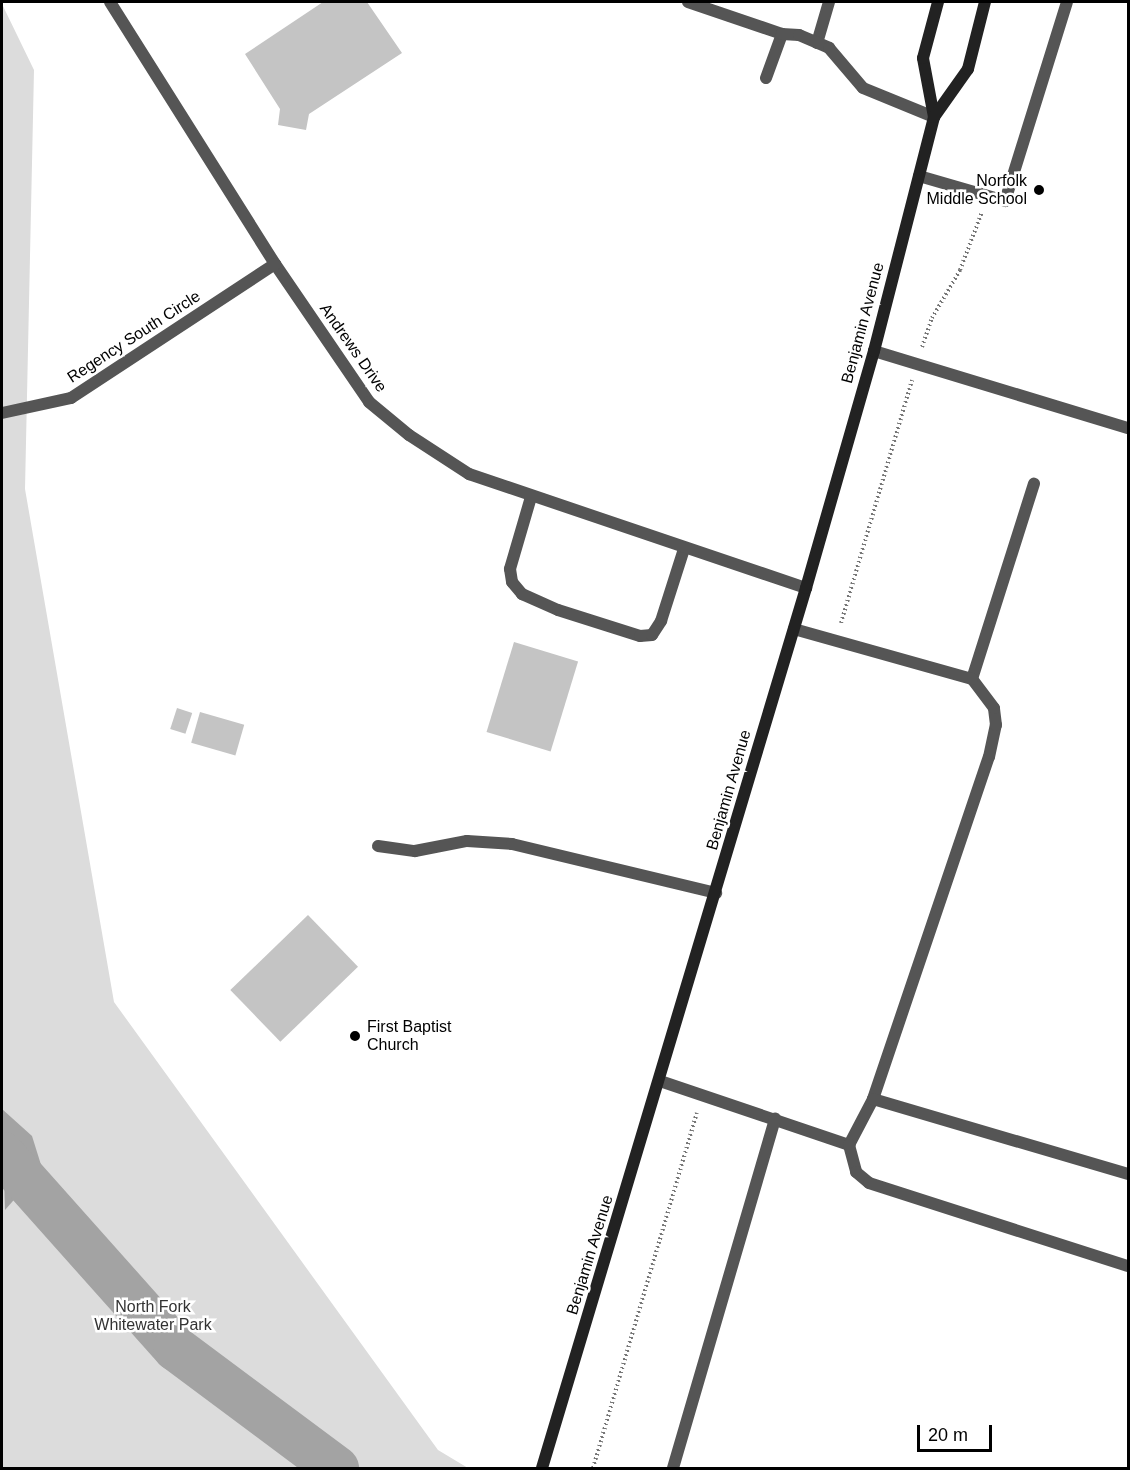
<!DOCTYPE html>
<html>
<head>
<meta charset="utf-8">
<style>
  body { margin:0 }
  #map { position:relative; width:1130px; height:1470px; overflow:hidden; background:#fff; font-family:Helvetica,sans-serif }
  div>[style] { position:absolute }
  .green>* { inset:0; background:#dcdcdc }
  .water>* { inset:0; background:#a3a3a3 }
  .river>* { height:45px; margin:-22.5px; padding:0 22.5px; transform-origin:22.5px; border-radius:22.5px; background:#a3a3a3 }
  .building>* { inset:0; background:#c4c4c4; transform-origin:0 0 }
  .path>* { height:4px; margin-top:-2px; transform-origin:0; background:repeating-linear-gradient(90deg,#777 0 1.5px,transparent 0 4.5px) }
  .service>* { height:12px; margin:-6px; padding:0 6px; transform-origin:6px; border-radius:6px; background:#555 }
  .minor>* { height:12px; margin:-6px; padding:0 6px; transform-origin:6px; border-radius:6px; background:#555 }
  .secondary>* { height:12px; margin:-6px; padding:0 6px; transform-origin:6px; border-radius:6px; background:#222 }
  .dots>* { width:16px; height:16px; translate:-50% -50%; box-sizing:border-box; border:3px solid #fff; border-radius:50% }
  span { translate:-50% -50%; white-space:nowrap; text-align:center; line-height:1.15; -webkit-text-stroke:5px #fff; paint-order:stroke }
  .poi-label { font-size:16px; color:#000 }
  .right { translate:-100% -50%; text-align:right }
  .left { translate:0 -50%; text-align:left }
  .street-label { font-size:16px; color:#000 }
  .park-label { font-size:16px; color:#333 }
  .frame { position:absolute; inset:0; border:3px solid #000; pointer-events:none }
  .scale { position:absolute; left:917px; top:1425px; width:75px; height:27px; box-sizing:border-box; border:3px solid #000; border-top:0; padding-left:8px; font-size:18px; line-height:21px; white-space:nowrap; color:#000; -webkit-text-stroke:4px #fff; paint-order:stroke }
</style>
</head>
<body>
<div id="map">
  <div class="green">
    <div style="clip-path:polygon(2px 4px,34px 70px,25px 489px,114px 1002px,438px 1450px,468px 1468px,2px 1468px)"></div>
  </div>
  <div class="water">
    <div style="clip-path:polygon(2px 1109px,32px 1136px,42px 1168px,5px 1210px)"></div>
  </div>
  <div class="river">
    <div style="left:2px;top:1154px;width:260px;rotate:48.3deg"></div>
    <div style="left:175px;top:1348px;width:201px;rotate:36.7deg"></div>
  </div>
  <div class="building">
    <div style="clip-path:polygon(323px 2px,367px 2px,402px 53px,309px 114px,306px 130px,278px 125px,280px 109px,245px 54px)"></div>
    <div style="left:514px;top:642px;width:67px;height:94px;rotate:17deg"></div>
    <div style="left:177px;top:708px;width:16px;height:22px;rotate:18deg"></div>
    <div style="left:200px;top:712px;width:46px;height:32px;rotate:16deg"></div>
    <div style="left:308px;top:915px;width:72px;height:108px;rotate:46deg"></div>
  </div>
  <div class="path">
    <div style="left:922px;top:347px;width:31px;rotate:-71deg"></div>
    <div style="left:932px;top:318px;width:56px;rotate:-59.7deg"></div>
    <div style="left:960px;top:270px;width:62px;rotate:-69.2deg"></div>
    <div style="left:841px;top:623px;width:253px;rotate:-73.7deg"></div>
    <div style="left:593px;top:1468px;width:370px;rotate:-73.7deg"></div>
  </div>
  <div class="service">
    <div style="left:688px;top:2px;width:99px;rotate:18.8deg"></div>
    <div style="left:817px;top:43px;width:43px;rotate:-73.7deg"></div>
    <div style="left:766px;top:78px;width:47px;rotate:-70deg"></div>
    <div style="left:782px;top:34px;width:17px;rotate:3deg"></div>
    <div style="left:799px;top:35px;width:33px;rotate:23deg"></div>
    <div style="left:829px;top:48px;width:52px;rotate:49.6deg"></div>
    <div style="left:863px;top:88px;width:77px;rotate:22.2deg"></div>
    <div style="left:919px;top:176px;width:90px;rotate:16.2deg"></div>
    <div style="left:1005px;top:201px;width:208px;rotate:-72.7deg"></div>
    <div style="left:874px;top:351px;width:265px;rotate:16.9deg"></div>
    <div style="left:531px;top:497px;width:75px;rotate:106.3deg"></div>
    <div style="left:510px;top:569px;width:13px;rotate:81deg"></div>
    <div style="left:512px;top:582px;width:16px;rotate:50deg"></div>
    <div style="left:522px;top:594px;width:39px;rotate:24deg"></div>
    <div style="left:558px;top:610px;width:86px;rotate:17.6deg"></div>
    <div style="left:640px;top:636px;width:12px;rotate:-5deg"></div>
    <div style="left:652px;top:635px;width:17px;rotate:-57deg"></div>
    <div style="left:661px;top:621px;width:76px;rotate:-72.3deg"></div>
    <div style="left:972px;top:679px;width:205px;rotate:-72.4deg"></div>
    <div style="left:378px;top:846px;width:37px;rotate:8deg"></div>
    <div style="left:415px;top:851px;width:53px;rotate:-10.9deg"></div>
    <div style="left:467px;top:841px;width:45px;rotate:3.8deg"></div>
    <div style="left:512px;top:844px;width:210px;rotate:13.5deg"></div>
    <div style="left:660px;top:1081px;width:200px;rotate:18.7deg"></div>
    <div style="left:849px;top:1145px;width:52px;rotate:-62.4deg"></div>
    <div style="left:873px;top:1099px;width:361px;rotate:-71.3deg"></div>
    <div style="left:989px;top:757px;width:33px;rotate:-78deg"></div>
    <div style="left:996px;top:725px;width:17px;rotate:-97deg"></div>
    <div style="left:994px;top:708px;width:36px;rotate:-127deg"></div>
    <div style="left:972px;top:679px;width:185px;rotate:-164.3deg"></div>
    <div style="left:873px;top:1099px;width:266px;rotate:16.4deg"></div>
    <div style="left:849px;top:1145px;width:28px;rotate:75deg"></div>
    <div style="left:856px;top:1172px;width:17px;rotate:40deg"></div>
    <div style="left:869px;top:1183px;width:272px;rotate:17.8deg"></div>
    <div style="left:673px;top:1468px;width:364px;rotate:-73.7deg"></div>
  </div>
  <div class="minor">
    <div style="left:110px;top:2px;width:310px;rotate:57.8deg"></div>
    <div style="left:275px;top:264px;width:167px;rotate:55.7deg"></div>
    <div style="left:369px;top:402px;width:52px;rotate:39.5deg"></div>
    <div style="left:409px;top:435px;width:72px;rotate:33deg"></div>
    <div style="left:469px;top:474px;width:356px;rotate:18.7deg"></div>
    <div style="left:2px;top:413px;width:71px;rotate:-12.3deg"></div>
    <div style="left:71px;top:398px;width:244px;rotate:-33.3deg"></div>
  </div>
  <div class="secondary">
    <div style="left:934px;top:117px;width:60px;rotate:-100.6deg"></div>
    <div style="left:923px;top:58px;width:58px;rotate:-75deg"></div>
    <div style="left:542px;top:1468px;width:919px;rotate:-73.3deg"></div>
    <div style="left:806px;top:588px;width:247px;rotate:-74deg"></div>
    <div style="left:874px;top:351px;width:242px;rotate:-75.6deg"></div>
    <div style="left:934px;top:117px;width:59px;rotate:-54.7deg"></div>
    <div style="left:968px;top:69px;width:69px;rotate:-75.8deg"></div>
  </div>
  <div class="dots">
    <div style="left:1039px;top:190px;background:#000"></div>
    <div style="left:355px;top:1036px;background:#000"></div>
  </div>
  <div class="poi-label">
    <span class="right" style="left:1027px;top:190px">Norfolk<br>Middle School</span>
    <span class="left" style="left:367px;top:1036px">First Baptist<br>Church</span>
  </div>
  <div class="street-label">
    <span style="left:863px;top:323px;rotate:-75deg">Benjamin Avenue</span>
    <span style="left:134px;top:337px;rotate:-33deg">Regency South Circle</span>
    <span style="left:353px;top:348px;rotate:55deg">Andrews Drive</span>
    <span style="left:729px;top:790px;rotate:-74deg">Benjamin Avenue</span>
    <span style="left:590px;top:1255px;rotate:-73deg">Benjamin Avenue</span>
  </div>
  <div class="park-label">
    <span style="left:153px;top:1316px">North Fork<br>Whitewater Park</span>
  </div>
  <div class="frame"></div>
  <div class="scale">20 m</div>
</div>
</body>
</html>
